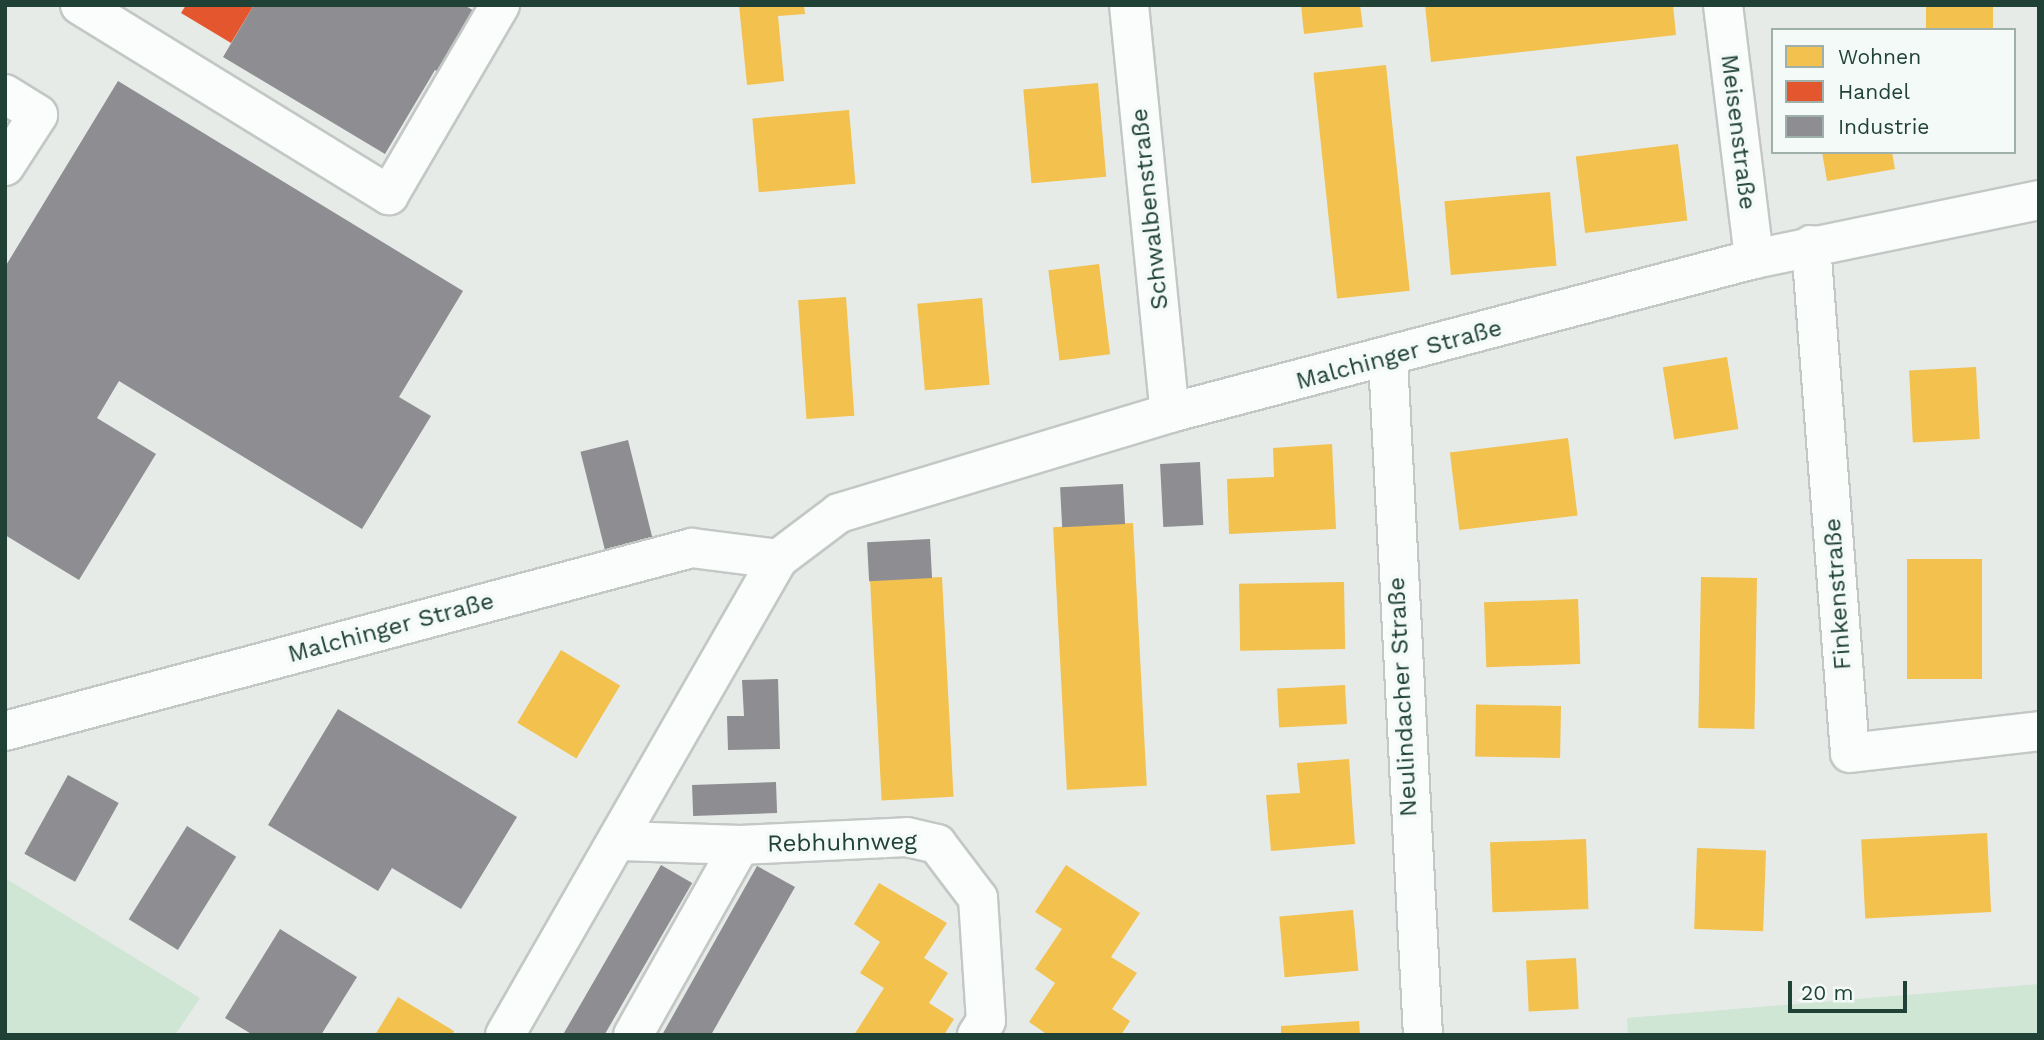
<!DOCTYPE html>
<html>
<head>
<meta charset="utf-8">
<style>
  body { margin:0 }
  #map { position:relative; width:2044px; height:1040px; overflow:hidden; background:#e6ebe8; font-family:"Work Sans",sans-serif }
  div>[style] { position:absolute }
  .green>* { inset:0; background:#cee6d3 }
  .homes>* { inset:0; background:#f2c14e; transform-origin:0 0 }
  .shops>* { inset:0; background:#e4572e }
  .industry>* { inset:0; background:#8d8d92; transform-origin:0 0 }
  .roads { filter:drop-shadow(2px 0 #c3c8c5) drop-shadow(-2px 0 #c3c8c5) drop-shadow(0 2px #c3c8c5) drop-shadow(0 -2px #c3c8c5) }
  .minor>* { height:38px; margin:-19px; padding:0 19px; transform-origin:19px; border-radius:19px; background:#fbfcfc }
  span { translate:-50% -50%; white-space:nowrap; text-align:center; line-height:1.15; -webkit-text-stroke:7px #f4faf7; paint-order:stroke }
  .street-label { font-size:24px; color:#204236 }
  .frame { position:absolute; inset:0; border:7px solid #204236; pointer-events:none }
  .legend { position:absolute; left:1771px; top:28px; width:245px; height:126px; box-sizing:border-box; background:#f4faf7; border:2px solid #9fb0aa; margin:0; padding:9px 12px; list-style:none; font-size:21px; color:#204236 }
  .legend li { display:flex; align-items:center; gap:14px; height:35px }
  .legend b { width:35px; border:2px solid #9fb0aa }
  .scale { position:absolute; left:1788px; top:981px; width:119px; height:32px; box-sizing:border-box; border:4px solid #204236; border-top:0; padding-left:9px; font-size:21px; line-height:24px; white-space:nowrap; color:#204236; -webkit-text-stroke:5px #f4faf7; paint-order:stroke }
</style>
</head>
<body>
<div id="map">
  <div class="green">
    <div style="clip-path:polygon(5px 878px,200px 998px,175px 1035px,5px 1035px)"></div>
    <div style="clip-path:polygon(2039px 984px,2039px 1035px,1628px 1035px,1627px 1018px)"></div>
  </div>
  <div class="homes">
    <div style="clip-path:polygon(739px 5px,804px 5px,805px 14px,778px 16px,784px 81px,747px 85px)"></div>
    <div style="clip-path:polygon(1301px 5px,1360px 5px,1363px 27px,1304px 34px)"></div>
    <div style="clip-path:polygon(1425px 5px,1673px 5px,1676px 35px,1431px 62px)"></div>
    <div style="left:1926px;top:5px;width:67px;height:25px"></div>
    <div style="left:1386px;top:65px;width:227px;height:73px;rotate:84deg"></div>
    <div style="left:1098px;top:83px;width:94px;height:75px;rotate:85deg"></div>
    <div style="left:849px;top:110px;width:74px;height:97px;rotate:85deg"></div>
    <div style="left:1678px;top:144px;width:77px;height:103px;rotate:83deg"></div>
    <div style="clip-path:polygon(1822px 152px,1892px 152px,1895px 169px,1827px 181px)"></div>
    <div style="left:1550px;top:192px;width:74px;height:106px;rotate:85deg"></div>
    <div style="left:1099px;top:264px;width:91px;height:51px;rotate:83deg"></div>
    <div style="left:846px;top:297px;width:119px;height:48px;rotate:86deg"></div>
    <div style="left:982px;top:298px;width:87px;height:65px;rotate:85deg"></div>
    <div style="left:1727px;top:357px;width:73px;height:65px;rotate:81deg"></div>
    <div style="left:1976px;top:367px;width:72px;height:67px;rotate:87deg"></div>
    <div style="left:1568px;top:438px;width:78px;height:119px;rotate:83deg"></div>
    <div style="clip-path:polygon(1332px 444px,1336px 529px,1229px 534px,1227px 479px,1274px 477px,1273px 448px)"></div>
    <div style="left:1133px;top:523px;width:263px;height:80px;rotate:87deg"></div>
    <div style="left:1982px;top:559px;width:120px;height:75px;rotate:90deg"></div>
    <div style="left:942px;top:577px;width:220px;height:72px;rotate:87deg"></div>
    <div style="left:1701px;top:577px;width:56px;height:151px;rotate:1deg"></div>
    <div style="left:1344px;top:582px;width:67px;height:105px;rotate:89deg"></div>
    <div style="left:1578px;top:599px;width:65px;height:94px;rotate:88deg"></div>
    <div style="left:561px;top:650px;width:69px;height:85px;rotate:31deg"></div>
    <div style="left:1345px;top:685px;width:39px;height:68px;rotate:87deg"></div>
    <div style="left:1561px;top:706px;width:52px;height:85px;rotate:91deg"></div>
    <div style="clip-path:polygon(1349px 759px,1355px 844px,1271px 851px,1266px 795px,1300px 793px,1297px 763px)"></div>
    <div style="left:1987px;top:833px;width:79px;height:126px;rotate:87deg"></div>
    <div style="left:1586px;top:839px;width:70px;height:96px;rotate:88deg"></div>
    <div style="left:1697px;top:848px;width:69px;height:81px;rotate:2deg"></div>
    <div style="clip-path:polygon(1066px 865px,1140px 913px,1111px 957px,1137px 973px,1112px 1009px,1130px 1021px,1121px 1035px,1048px 1035px,1029px 1022px,1055px 983px,1035px 969px,1062px 929px,1035px 912px)"></div>
    <div style="clip-path:polygon(879px 883px,947px 923px,924px 958px,948px 973px,929px 1003px,954px 1019px,944px 1035px,854px 1035px,884px 988px,860px 973px,880px 942px,854px 924px)"></div>
    <div style="left:1353px;top:910px;width:61px;height:74px;rotate:85deg"></div>
    <div style="left:1576px;top:958px;width:51px;height:50px;rotate:87deg"></div>
    <div style="clip-path:polygon(398px 997px,454px 1031px,452px 1035px,375px 1035px)"></div>
    <div style="clip-path:polygon(1359px 1021px,1360px 1035px,1281px 1035px,1281px 1026px)"></div>
  </div>
  <div class="shops">
    <div style="clip-path:polygon(186px 5px,254px 5px,231px 43px,181px 13px)"></div>
  </div>
  <div class="industry">
    <div style="clip-path:polygon(254px 5px,464px 5px,483px 16px,446px 77px,435px 70px,385px 154px,223px 57px)"></div>
    <div style="clip-path:polygon(118px 81px,463px 291px,399px 397px,431px 416px,362px 529px,119px 381px,97px 418px,156px 454px,79px 580px,5px 535px,5px 267px)"></div>
    <div style="left:628px;top:440px;width:101px;height:49px;rotate:76deg"></div>
    <div style="left:1200px;top:462px;width:63px;height:40px;rotate:87deg"></div>
    <div style="left:1123px;top:484px;width:40px;height:63px;rotate:87deg"></div>
    <div style="left:930px;top:539px;width:39px;height:63px;rotate:87deg"></div>
    <div style="clip-path:polygon(778px 679px,780px 749px,728px 750px,727px 716px,744px 716px,742px 680px)"></div>
    <div style="clip-path:polygon(338px 709px,517px 817px,461px 909px,392px 868px,378px 891px,268px 825px)"></div>
    <div style="left:68px;top:775px;width:58px;height:90px;rotate:29deg"></div>
    <div style="left:776px;top:782px;width:31px;height:84px;rotate:88deg"></div>
    <div style="left:187px;top:826px;width:58px;height:110px;rotate:32deg"></div>
    <div style="left:661px;top:865px;width:36px;height:195px;rotate:30deg"></div>
    <div style="clip-path:polygon(757px 866px,795px 887px,711px 1035px,662px 1035px)"></div>
    <div style="clip-path:polygon(280px 929px,357px 977px,321px 1035px,253px 1035px,225px 1018px)"></div>
  </div>
  <div class="roads">
    <div class="minor">
      <div style="left:80px;top:5px;width:363px;rotate:31.6deg"></div>
      <div style="left:389px;top:195px;width:220px;rotate:-59.7deg"></div>
      <div style="left:1129px;top:5px;width:410px;rotate:84.3deg"></div>
      <div style="left:1723px;top:5px;width:256px;rotate:83deg"></div>
      <div style="left:5px;top:94px;width:39px;rotate:32deg"></div>
      <div style="left:38px;top:115px;width:61px;rotate:122.9deg"></div>
      <div style="left:1811px;top:245px;width:509px;rotate:85.61deg"></div>
      <div style="left:1850px;top:753px;width:190px;rotate:-6.6deg"></div>
      <div style="left:1388px;top:359px;width:677px;rotate:87.04deg"></div>
      <div style="left:5px;top:731px;width:711px;rotate:-14.92deg"></div>
      <div style="left:692px;top:548px;width:87px;rotate:7.3deg"></div>
      <div style="left:621px;top:841px;width:119px;rotate:1.9deg"></div>
      <div style="left:740px;top:845px;width:167px;rotate:-2.7deg"></div>
      <div style="left:907px;top:837px;width:31px;rotate:13deg"></div>
      <div style="left:937px;top:844px;width:68px;rotate:52.8deg"></div>
      <div style="left:978px;top:898px;width:123px;rotate:86.3deg"></div>
      <div style="left:986px;top:1021px;width:17px;rotate:123deg"></div>
      <div style="left:505px;top:1035px;width:549px;rotate:-60.16deg"></div>
      <div style="left:778px;top:559px;width:76px;rotate:-37deg"></div>
      <div style="left:839px;top:513px;width:346px;rotate:-16.8deg"></div>
      <div style="left:1170px;top:413px;width:604px;rotate:-14.77deg"></div>
      <div style="left:1754px;top:259px;width:291px;rotate:-11.7deg"></div>
      <div style="left:633px;top:1035px;width:218px;rotate:-60.6deg"></div>
    </div>
  </div>
  <div class="street-label">
    <span style="left:1738px;top:132px;rotate:83deg">Meisenstraße</span>
    <span style="left:1150px;top:209px;rotate:-96deg">Schwalbenstraße</span>
    <span style="left:1399px;top:355px;rotate:-15deg">Malchinger Straße</span>
    <span style="left:1838px;top:594px;rotate:-94deg">Finkenstraße</span>
    <span style="left:391px;top:628px;rotate:-15deg">Malchinger Straße</span>
    <span style="left:1403px;top:697px;rotate:-93deg">Neulindacher Straße</span>
    <span style="left:842px;top:843px;rotate:-1deg">Rebhuhnweg</span>
  </div>
  <div class="frame"></div>
  <ul class="legend">
  <li><b style="height:19px;background:#f2c14e"></b>Wohnen</li>
  <li><b style="height:19px;background:#e4572e"></b>Handel</li>
  <li><b style="height:19px;background:#8d8d92"></b>Industrie</li>
  </ul>
  <div class="scale">20 m</div>
</div>
</body>
</html>
